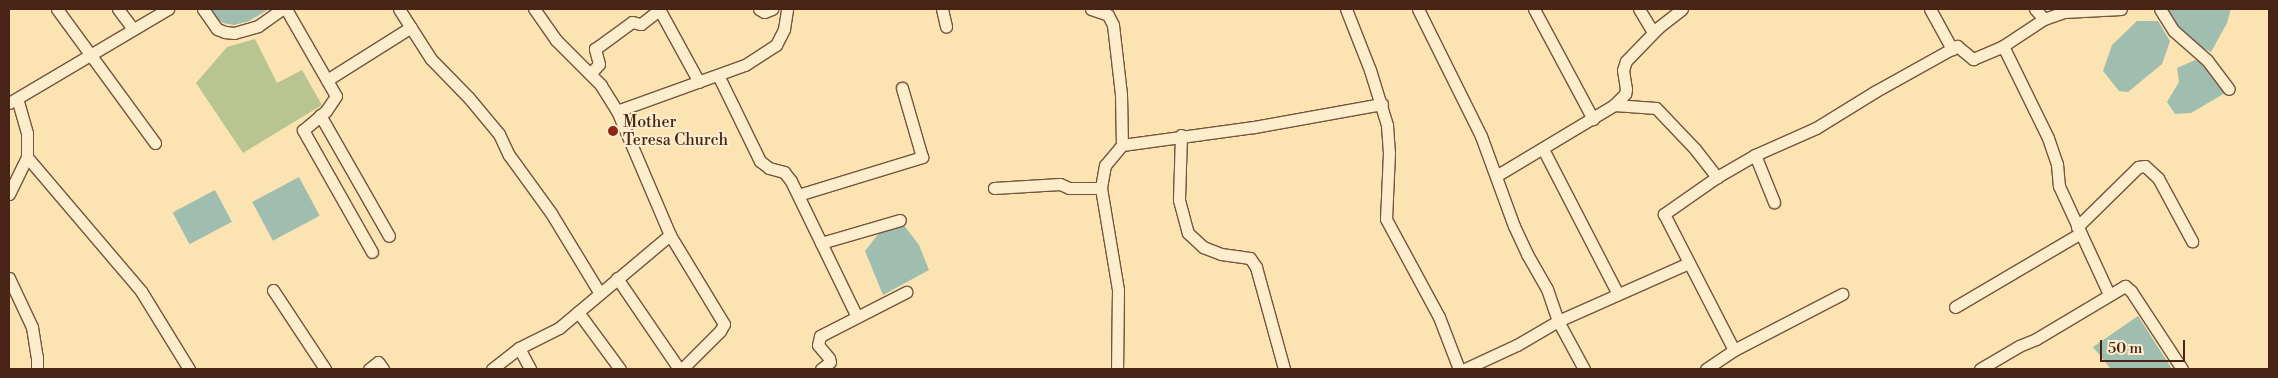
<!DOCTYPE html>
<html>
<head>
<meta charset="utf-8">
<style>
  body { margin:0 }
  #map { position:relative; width:2278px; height:378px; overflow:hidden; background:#fbe4b2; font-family:"Libre Bodoni",serif }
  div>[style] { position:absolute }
  .green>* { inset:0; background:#b8c591 }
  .water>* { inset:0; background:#9fbeaf; transform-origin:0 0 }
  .roads { filter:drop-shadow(1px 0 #74543d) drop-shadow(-1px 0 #74543d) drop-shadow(0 1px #74543d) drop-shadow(0 -1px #74543d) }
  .street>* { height:11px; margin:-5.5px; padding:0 5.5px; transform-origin:5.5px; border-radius:5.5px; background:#fcedcd }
  .dots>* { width:14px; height:14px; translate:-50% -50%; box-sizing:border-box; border:2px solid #fcedcd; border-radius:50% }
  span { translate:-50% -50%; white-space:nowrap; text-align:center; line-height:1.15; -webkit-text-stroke:4px #fcedcd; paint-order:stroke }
  .poi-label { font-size:16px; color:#472416 }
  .left { translate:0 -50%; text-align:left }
  .frame { position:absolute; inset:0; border:10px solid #472416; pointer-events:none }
  .scale { position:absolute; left:2100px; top:340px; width:85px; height:22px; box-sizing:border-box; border:2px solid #472416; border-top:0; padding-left:6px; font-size:15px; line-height:18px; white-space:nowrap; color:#472416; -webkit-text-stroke:4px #fcedcd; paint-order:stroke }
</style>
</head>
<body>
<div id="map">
  <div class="green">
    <div style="clip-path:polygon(255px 39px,277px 83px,302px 70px,322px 105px,243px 153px,196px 83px,227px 47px)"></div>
  </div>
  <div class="water">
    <div style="clip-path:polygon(211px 9px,269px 9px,249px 21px,234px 25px,223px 23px,214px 16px)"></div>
    <div style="clip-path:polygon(2169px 9px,2231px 9px,2227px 23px,2211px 52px,2186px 41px,2167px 14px)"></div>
    <div style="clip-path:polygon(2137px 21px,2158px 21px,2170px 41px,2162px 64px,2128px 92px,2119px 91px,2103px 71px,2112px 45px)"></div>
    <div style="clip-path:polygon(2195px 60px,2207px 62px,2225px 93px,2191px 113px,2175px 114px,2167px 102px,2179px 82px,2177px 68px)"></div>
    <div style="left:299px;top:177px;width:44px;height:53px;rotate:62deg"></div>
    <div style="left:215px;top:190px;width:36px;height:48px;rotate:62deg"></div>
    <div style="clip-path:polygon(903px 224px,919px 245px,929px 270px,883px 295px,865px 251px,879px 233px)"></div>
    <div style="clip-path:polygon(2138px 316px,2172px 369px,2111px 369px,2093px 347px)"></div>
  </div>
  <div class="roads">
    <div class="street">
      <div style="left:57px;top:9px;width:166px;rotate:53.8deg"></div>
      <div style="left:118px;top:9px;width:25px;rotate:53deg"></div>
      <div style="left:203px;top:9px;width:24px;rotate:55deg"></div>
      <div style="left:217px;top:29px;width:9px;rotate:21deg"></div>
      <div style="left:225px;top:32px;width:9px;rotate:6deg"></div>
      <div style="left:234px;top:33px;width:25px;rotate:-16deg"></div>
      <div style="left:258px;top:26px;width:29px;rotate:-35deg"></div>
      <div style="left:286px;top:9px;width:100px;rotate:60.1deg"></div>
      <div style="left:336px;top:96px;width:18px;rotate:124deg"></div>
      <div style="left:326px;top:111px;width:30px;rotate:140deg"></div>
      <div style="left:303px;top:130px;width:140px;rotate:60.5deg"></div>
      <div style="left:399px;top:9px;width:59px;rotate:57.4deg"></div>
      <div style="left:431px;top:59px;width:54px;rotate:45.7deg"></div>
      <div style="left:469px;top:98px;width:47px;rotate:50.2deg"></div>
      <div style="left:499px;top:134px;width:23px;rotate:65deg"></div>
      <div style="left:509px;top:155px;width:72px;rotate:54.1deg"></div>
      <div style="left:551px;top:213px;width:92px;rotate:58.7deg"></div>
      <div style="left:659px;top:9px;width:83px;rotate:61.3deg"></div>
      <div style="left:759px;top:9px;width:6px;rotate:31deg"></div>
      <div style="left:764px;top:12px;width:9px;rotate:-21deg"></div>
      <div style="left:942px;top:9px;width:18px;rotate:77deg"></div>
      <div style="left:1091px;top:9px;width:18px;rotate:19deg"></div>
      <div style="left:1108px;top:15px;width:11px;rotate:63deg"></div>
      <div style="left:1113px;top:25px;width:69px;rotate:83.4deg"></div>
      <div style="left:1121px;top:94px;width:51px;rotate:88.9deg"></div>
      <div style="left:1122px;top:145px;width:26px;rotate:130deg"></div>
      <div style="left:1105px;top:165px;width:23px;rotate:100deg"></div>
      <div style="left:1101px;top:188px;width:103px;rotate:80.5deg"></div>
      <div style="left:1118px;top:290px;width:79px;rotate:90.7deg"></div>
      <div style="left:1346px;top:9px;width:66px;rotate:68.5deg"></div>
      <div style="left:1370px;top:70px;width:58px;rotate:72.8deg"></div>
      <div style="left:1387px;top:125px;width:28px;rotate:86deg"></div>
      <div style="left:1389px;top:153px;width:66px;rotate:92.6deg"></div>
      <div style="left:1386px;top:219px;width:111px;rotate:61.6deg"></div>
      <div style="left:1439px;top:317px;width:56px;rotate:69deg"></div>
      <div style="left:1418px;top:9px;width:142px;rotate:63.6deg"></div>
      <div style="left:1481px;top:136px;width:96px;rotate:69.9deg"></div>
      <div style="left:1514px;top:226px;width:31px;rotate:65deg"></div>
      <div style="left:1527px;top:254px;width:40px;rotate:60.3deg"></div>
      <div style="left:1547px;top:289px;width:34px;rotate:71deg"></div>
      <div style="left:1558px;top:321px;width:55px;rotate:61.6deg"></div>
      <div style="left:1534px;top:9px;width:125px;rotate:61.8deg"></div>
      <div style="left:1639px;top:9px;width:27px;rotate:59deg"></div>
      <div style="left:1930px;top:9px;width:46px;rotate:61.2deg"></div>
      <div style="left:2035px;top:9px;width:13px;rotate:48deg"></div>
      <div style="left:2044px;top:19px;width:21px;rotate:-19deg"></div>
      <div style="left:2064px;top:12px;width:57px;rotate:-3deg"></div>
      <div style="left:2160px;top:9px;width:26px;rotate:58deg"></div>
      <div style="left:2174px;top:31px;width:44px;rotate:41.3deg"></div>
      <div style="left:2207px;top:60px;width:36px;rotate:53deg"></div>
      <div style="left:2003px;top:46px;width:102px;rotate:63.9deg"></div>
      <div style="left:2048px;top:138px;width:28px;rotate:71deg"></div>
      <div style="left:2057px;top:164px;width:22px;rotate:85deg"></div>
      <div style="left:2059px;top:186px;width:119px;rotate:65.2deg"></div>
      <div style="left:590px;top:74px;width:13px;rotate:-48deg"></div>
      <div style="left:599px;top:64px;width:16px;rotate:-105deg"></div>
      <div style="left:595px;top:49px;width:46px;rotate:-36.1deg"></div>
      <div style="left:632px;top:22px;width:9px;rotate:13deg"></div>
      <div style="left:641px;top:24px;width:23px;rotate:-38deg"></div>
      <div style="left:718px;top:75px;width:96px;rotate:64deg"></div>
      <div style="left:760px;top:161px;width:11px;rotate:38deg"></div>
      <div style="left:769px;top:168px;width:16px;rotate:15deg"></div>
      <div style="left:784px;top:172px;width:11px;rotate:52deg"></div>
      <div style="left:791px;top:181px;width:151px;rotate:64.1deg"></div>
      <div style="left:327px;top:80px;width:99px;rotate:-32.2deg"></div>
      <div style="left:9px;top:103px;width:185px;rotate:-30.6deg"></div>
      <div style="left:1614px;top:105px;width:16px;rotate:-45deg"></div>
      <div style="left:1625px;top:94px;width:5px;rotate:-79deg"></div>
      <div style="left:1626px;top:89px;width:19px;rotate:-99deg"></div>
      <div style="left:1623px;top:70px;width:9px;rotate:-72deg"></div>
      <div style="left:1626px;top:61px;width:47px;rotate:-45.9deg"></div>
      <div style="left:1659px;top:27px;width:29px;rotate:-38deg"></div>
      <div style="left:617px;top:111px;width:136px;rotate:-19.8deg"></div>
      <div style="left:745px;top:65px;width:37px;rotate:-33deg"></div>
      <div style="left:776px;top:45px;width:18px;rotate:-63deg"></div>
      <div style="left:784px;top:29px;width:20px;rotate:-81deg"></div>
      <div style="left:320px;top:115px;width:139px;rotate:60.3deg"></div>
      <div style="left:1181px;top:135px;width:65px;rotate:91.8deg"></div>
      <div style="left:1179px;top:200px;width:34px;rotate:75deg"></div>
      <div style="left:1188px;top:233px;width:21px;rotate:43deg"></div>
      <div style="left:1203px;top:247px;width:19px;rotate:21deg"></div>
      <div style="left:1221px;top:254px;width:29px;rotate:8deg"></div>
      <div style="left:1250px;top:258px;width:11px;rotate:56deg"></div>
      <div style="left:1256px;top:267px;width:106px;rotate:74.6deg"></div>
      <div style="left:1122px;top:145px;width:133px;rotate:-7.8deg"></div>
      <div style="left:1254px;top:127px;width:130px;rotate:-10.2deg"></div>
      <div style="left:1543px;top:149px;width:163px;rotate:62.7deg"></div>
      <div style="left:1755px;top:155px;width:51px;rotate:68deg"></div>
      <div style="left:27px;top:157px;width:176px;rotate:49.6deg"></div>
      <div style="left:141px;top:291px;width:92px;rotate:58.4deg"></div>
      <div style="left:1496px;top:176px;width:138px;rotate:-31deg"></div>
      <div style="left:1614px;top:105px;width:42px;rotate:4.1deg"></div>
      <div style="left:1656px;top:108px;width:57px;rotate:46.4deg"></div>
      <div style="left:1695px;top:149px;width:36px;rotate:52deg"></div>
      <div style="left:1717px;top:177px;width:44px;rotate:-30.1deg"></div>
      <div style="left:1755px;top:155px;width:67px;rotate:-23.9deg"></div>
      <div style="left:1816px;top:128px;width:70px;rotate:-31.7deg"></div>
      <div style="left:1876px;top:91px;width:93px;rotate:-29.1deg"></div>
      <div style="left:1957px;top:46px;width:21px;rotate:39deg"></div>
      <div style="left:1973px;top:59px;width:33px;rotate:-23deg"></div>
      <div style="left:2003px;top:46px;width:49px;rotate:-33.4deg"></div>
      <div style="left:1717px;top:177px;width:65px;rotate:145.1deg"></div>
      <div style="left:1664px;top:214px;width:153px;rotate:62.8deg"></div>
      <div style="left:994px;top:188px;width:66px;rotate:-3.5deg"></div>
      <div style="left:1060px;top:184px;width:10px;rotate:24deg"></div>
      <div style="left:1069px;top:188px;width:32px"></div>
      <div style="left:9px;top:194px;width:41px;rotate:-64.1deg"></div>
      <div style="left:27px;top:157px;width:24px;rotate:-90deg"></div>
      <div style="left:27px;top:133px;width:35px;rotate:-106deg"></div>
      <div style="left:798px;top:195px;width:130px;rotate:-17deg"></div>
      <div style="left:922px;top:157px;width:72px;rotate:-106.2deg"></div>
      <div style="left:2077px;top:227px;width:86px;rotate:-44.5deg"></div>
      <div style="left:2138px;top:167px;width:7px;rotate:-8deg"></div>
      <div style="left:2145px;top:166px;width:18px;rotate:43deg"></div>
      <div style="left:2158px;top:178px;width:72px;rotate:61.6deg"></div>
      <div style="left:670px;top:235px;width:104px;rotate:58.8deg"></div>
      <div style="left:724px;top:324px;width:8px;rotate:120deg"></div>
      <div style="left:720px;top:331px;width:54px;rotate:135deg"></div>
      <div style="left:821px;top:243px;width:82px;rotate:-16.2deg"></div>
      <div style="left:9px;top:278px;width:54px;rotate:64.9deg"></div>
      <div style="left:32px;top:327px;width:30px;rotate:81deg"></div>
      <div style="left:37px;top:357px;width:12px;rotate:90deg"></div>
      <div style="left:617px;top:278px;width:110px;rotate:55.7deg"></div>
      <div style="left:273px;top:290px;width:95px;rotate:56.6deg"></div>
      <div style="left:1955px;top:307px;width:144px;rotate:-30.5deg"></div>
      <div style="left:578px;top:312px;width:71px;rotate:53.6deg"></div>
      <div style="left:519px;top:348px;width:24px;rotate:62deg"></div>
      <div style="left:369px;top:369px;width:11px;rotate:-38deg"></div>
      <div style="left:378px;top:362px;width:9px;rotate:54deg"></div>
      <div style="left:492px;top:369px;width:34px;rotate:-38deg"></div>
      <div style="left:519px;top:348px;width:45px;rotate:-26.6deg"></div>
      <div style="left:559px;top:328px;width:145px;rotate:-40deg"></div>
      <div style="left:670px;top:235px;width:135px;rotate:-113.1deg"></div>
      <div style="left:617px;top:111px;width:31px;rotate:-122deg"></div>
      <div style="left:601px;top:85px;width:64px;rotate:-135deg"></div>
      <div style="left:556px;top:40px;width:38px;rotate:-125deg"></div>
      <div style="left:821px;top:369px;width:11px;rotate:-38deg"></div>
      <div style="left:830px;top:362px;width:4px;rotate:-104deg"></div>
      <div style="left:829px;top:358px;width:17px;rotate:-130deg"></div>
      <div style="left:818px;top:345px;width:9px;rotate:-77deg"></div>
      <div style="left:820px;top:336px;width:97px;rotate:-27.1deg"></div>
      <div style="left:1465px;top:369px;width:57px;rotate:-24.8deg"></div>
      <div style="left:1517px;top:345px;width:48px;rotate:-30.3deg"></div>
      <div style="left:1558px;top:321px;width:143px;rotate:-23.9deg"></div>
      <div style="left:1706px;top:369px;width:34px;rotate:-34deg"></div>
      <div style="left:1734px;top:350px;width:122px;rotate:-27.4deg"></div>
      <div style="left:1980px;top:369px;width:45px;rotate:-30.5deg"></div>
      <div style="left:2019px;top:346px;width:18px;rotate:-22deg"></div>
      <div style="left:2036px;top:339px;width:104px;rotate:-30.8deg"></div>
      <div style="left:2125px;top:286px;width:8px;rotate:40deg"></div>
      <div style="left:2131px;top:291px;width:93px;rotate:56.8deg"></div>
    </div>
  </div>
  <div class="dots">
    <div style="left:613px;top:131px;background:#8f2418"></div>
  </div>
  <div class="poi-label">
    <span class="left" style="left:623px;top:131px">Mother<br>Teresa Church</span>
  </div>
  <div class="frame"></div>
  <div class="scale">50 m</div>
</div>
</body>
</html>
